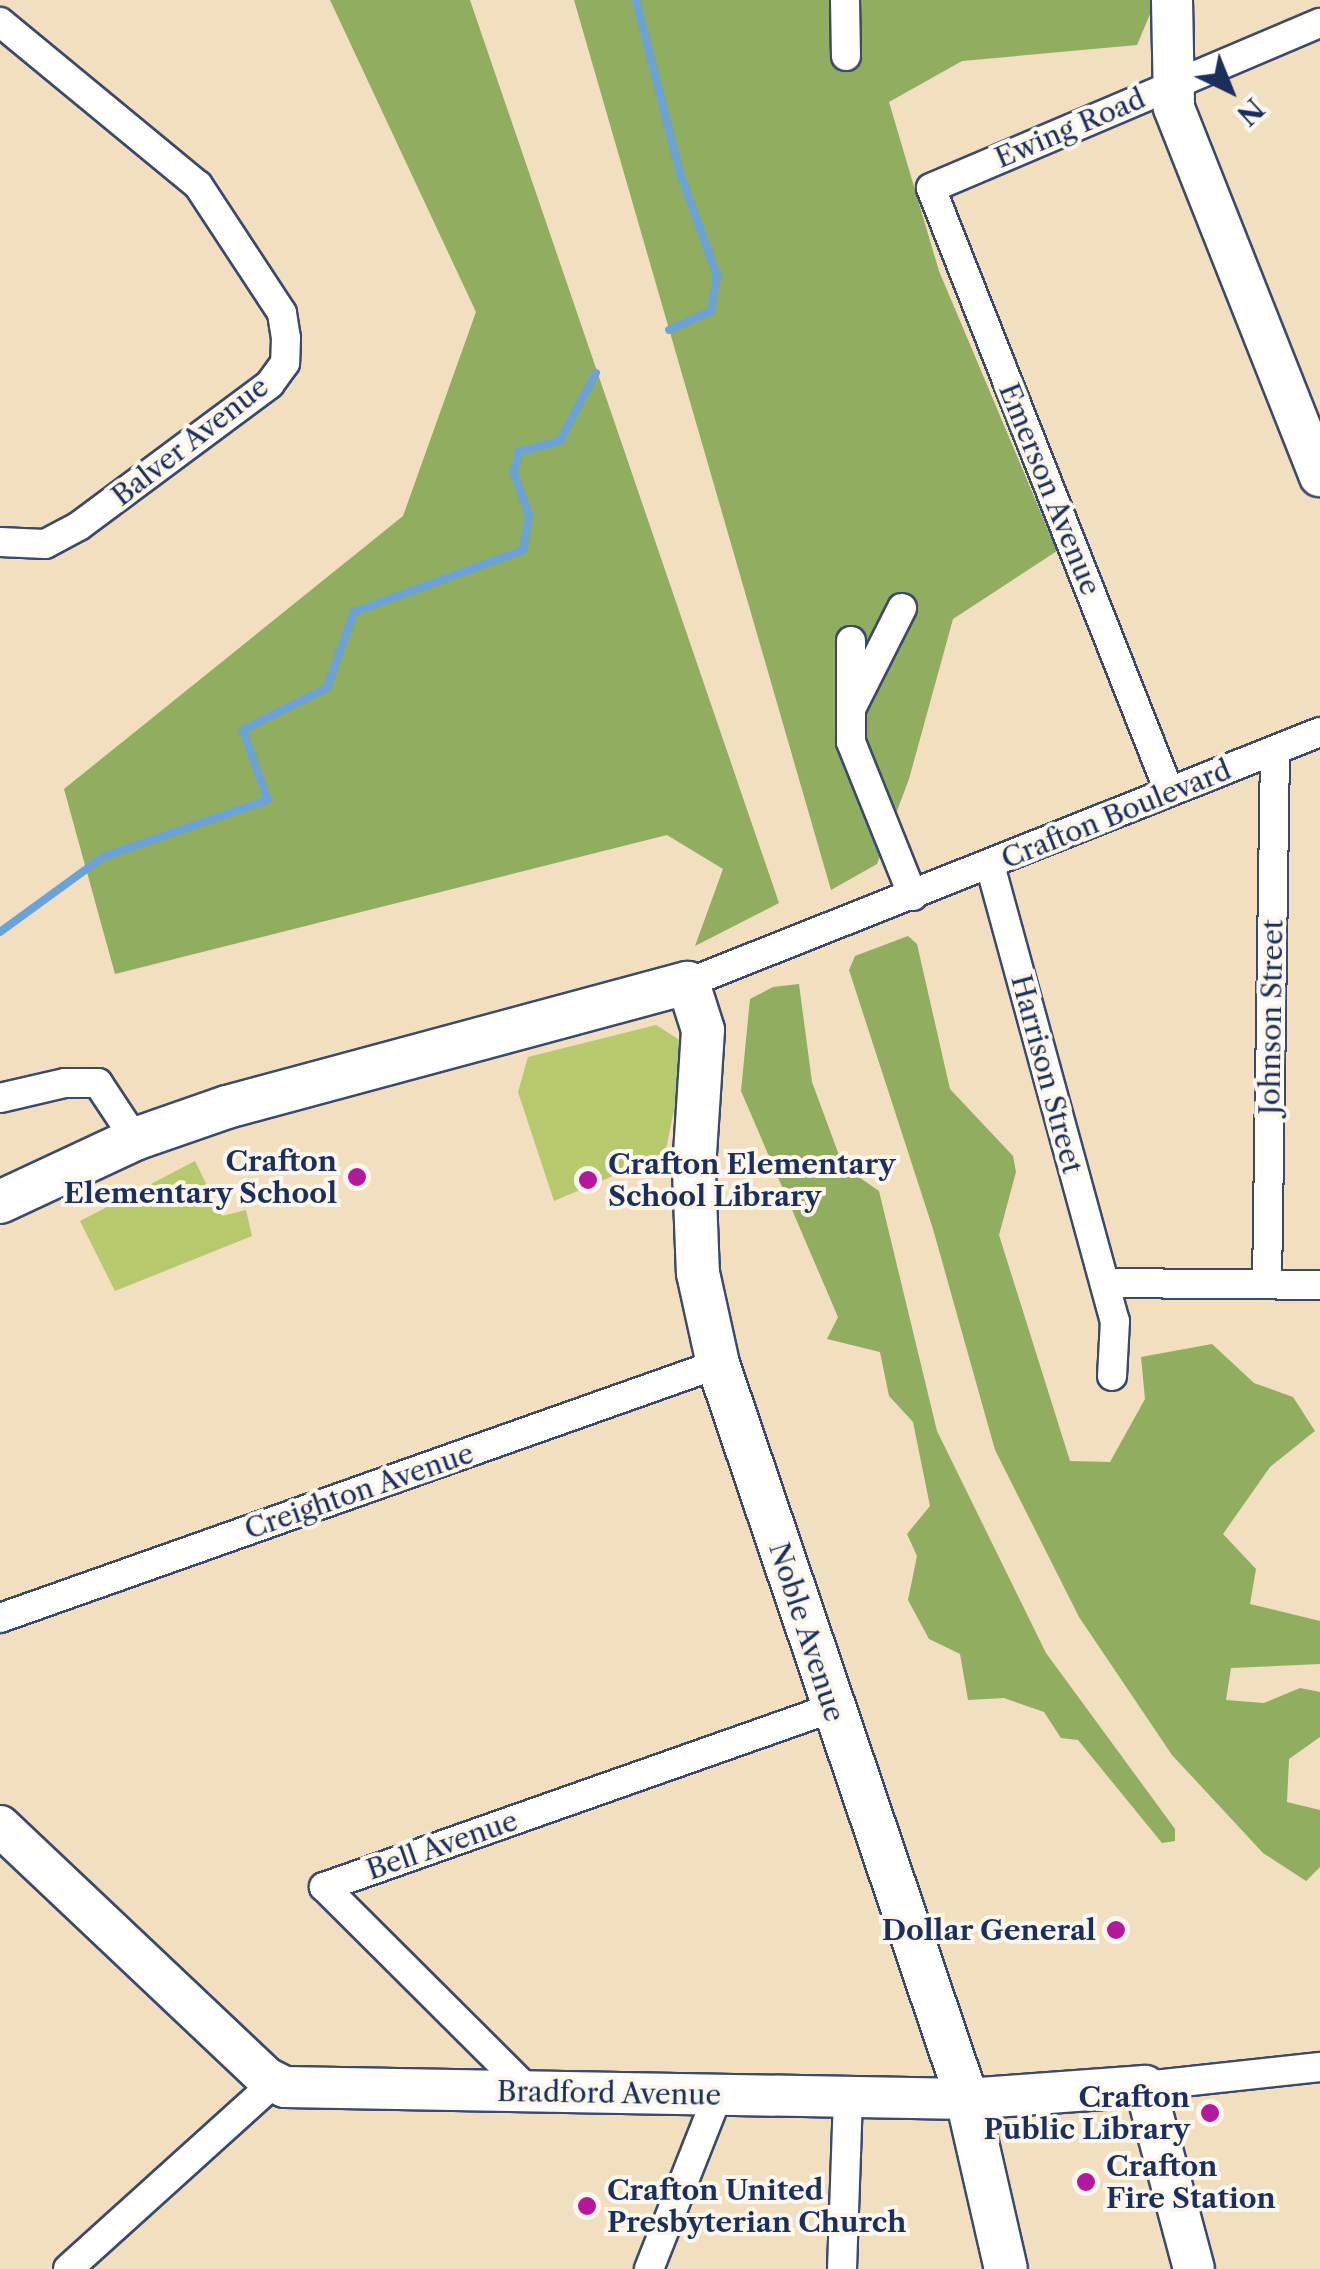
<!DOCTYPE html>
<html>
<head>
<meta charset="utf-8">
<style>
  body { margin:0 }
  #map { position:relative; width:1320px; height:2269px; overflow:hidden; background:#f1dfc0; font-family:"Libre Caslon Text",serif }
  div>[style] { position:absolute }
  .green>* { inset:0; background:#b6c96c }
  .forest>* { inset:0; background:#90ad60 }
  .stream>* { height:8px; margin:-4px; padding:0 4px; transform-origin:4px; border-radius:4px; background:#6ba3d9 }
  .roads { filter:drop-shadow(2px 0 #3b496d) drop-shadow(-2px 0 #3b496d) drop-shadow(0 2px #3b496d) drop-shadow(0 -2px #3b496d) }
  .street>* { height:28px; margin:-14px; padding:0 14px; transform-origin:14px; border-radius:14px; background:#fff }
  .secondary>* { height:40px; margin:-20px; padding:0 20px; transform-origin:20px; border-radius:20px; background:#fff }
  .primary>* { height:42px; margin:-21px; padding:0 21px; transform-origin:21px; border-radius:21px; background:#fff }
  .dots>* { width:28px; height:28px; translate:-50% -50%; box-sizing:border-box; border:5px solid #fbf7ec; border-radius:50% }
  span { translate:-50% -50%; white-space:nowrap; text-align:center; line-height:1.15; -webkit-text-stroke:8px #fbf7ec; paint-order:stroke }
  .street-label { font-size:28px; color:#1b2f5e }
  .poi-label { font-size:28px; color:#1b2f5e; font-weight:700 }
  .right { translate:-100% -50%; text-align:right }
  .left { translate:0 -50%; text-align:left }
  .north { position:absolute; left:1180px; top:40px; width:100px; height:100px; -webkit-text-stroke:8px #fbf7ec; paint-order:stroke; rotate:137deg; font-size:28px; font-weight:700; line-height:40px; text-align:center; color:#1b2f5e }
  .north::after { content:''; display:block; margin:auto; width:35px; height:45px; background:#1b2f5e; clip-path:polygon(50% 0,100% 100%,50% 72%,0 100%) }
</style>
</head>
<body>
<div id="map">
  <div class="green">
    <div style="clip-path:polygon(656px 1025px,678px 1039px,685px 1055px,665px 1154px,554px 1201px,518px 1092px,528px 1057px)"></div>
    <div style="clip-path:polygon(195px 1161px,222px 1216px,246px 1210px,252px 1236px,115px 1291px,80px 1221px)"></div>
  </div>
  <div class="forest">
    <div style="clip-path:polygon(330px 0,470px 0,779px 903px,695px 946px,723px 869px,667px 835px,115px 974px,64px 789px,403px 516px,476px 312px)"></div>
    <div style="clip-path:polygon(574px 0,1156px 0,1137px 45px,962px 61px,889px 102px,939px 271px,1057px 551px,953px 619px,909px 779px,877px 864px,831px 890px)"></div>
    <div style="clip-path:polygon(908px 936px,917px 944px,950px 1089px,1013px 1156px,1016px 1172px,999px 1235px,1070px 1461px,1110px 1462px,1145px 1399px,1141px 1357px,1212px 1344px,1254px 1383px,1293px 1397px,1315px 1431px,1270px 1467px,1223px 1534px,1256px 1569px,1250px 1604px,1320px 1621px,1320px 1664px,1231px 1668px,1226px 1700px,1264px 1703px,1300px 1688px,1320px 1692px,1320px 1737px,1289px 1759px,1287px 1802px,1320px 1810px,1320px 1867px,1306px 1881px,1263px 1853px,1172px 1755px,1079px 1617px,995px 1450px,933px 1229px,849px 970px,855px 956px)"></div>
    <div style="clip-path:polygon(799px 984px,812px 1082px,843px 1166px,879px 1191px,937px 1431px,1046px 1653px,1175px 1829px,1175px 1841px,1162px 1843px,1078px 1740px,1061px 1738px,1044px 1712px,1004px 1698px,968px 1700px,960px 1654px,929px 1639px,908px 1600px,917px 1556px,907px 1534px,930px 1506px,913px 1422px,889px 1396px,880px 1352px,827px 1339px,838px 1317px,741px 1091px,750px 999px,773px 987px)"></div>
  </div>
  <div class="stream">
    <div style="left:636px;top:0;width:179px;rotate:75.7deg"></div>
    <div style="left:680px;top:173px;width:109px;rotate:70.1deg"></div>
    <div style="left:717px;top:275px;width:36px;rotate:99deg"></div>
    <div style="left:711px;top:311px;width:46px;rotate:155.7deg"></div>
    <div style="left:0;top:932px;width:127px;rotate:-36.1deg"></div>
    <div style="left:103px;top:857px;width:175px;rotate:-19.1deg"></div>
    <div style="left:268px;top:800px;width:74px;rotate:-109.7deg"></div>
    <div style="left:243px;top:730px;width:94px;rotate:-26.6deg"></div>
    <div style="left:327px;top:688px;width:81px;rotate:-70.4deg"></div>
    <div style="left:354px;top:612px;width:180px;rotate:-20.1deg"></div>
    <div style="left:523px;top:550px;width:36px;rotate:-80deg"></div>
    <div style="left:529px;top:515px;width:45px;rotate:-109.7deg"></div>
    <div style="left:514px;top:473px;width:22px;rotate:-77deg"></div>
    <div style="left:519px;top:452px;width:42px;rotate:-15deg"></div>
    <div style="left:560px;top:441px;width:77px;rotate:-62.1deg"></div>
  </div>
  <div class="roads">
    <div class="street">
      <div style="left:845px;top:0;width:56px;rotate:89deg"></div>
      <div style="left:0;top:22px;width:256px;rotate:39.5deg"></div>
      <div style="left:198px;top:185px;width:153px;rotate:56.7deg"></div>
      <div style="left:282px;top:313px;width:25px;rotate:81deg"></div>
      <div style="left:286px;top:338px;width:25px;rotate:92deg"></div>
      <div style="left:285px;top:363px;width:26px;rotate:126deg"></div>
      <div style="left:270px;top:384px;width:238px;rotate:143.4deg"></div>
      <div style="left:79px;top:526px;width:38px;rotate:152deg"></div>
      <div style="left:45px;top:544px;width:45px;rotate:-177.5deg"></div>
      <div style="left:851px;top:641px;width:101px;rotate:90deg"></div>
      <div style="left:851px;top:742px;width:166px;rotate:68.1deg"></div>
      <div style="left:852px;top:707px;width:111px;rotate:-63.2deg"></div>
      <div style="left:1169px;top:791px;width:648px;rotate:-111.54deg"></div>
      <div style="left:931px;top:188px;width:423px;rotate:-23deg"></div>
      <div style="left:990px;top:865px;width:473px;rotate:74.7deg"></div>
      <div style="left:1115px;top:1321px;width:55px;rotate:93.1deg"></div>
      <div style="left:688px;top:983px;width:680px;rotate:-21.66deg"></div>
      <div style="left:0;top:1098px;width:67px;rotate:-13deg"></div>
      <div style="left:65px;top:1083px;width:33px"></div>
      <div style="left:98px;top:1083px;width:67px;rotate:56.5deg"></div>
      <div style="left:1105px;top:1283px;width:215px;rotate:0.5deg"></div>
      <div style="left:1267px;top:1284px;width:533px;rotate:-89.14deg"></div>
      <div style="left:0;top:1618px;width:762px;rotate:-19.48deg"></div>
      <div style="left:1145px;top:2086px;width:176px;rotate:-6.2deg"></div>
      <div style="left:529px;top:2091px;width:289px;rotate:-135.1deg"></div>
      <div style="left:324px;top:1887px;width:539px;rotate:-19.41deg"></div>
      <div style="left:68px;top:2269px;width:278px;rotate:-42.1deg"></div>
      <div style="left:649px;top:2269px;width:187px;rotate:-68.4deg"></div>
      <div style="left:842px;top:2269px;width:171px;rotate:-88deg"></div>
    </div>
    <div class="secondary">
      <div style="left:1172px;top:0;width:108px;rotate:88.9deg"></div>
      <div style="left:1174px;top:108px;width:396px;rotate:68.4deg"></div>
      <div style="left:0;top:1826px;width:365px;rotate:43.4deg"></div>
      <div style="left:265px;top:2077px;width:22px;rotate:27deg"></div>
      <div style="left:285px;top:2087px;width:682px;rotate:1.01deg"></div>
      <div style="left:967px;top:2099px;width:178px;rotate:-4.2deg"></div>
      <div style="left:1145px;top:2086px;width:189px;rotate:75deg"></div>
    </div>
    <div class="primary">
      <div style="left:0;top:1202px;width:149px;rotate:-25deg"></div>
      <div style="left:135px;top:1139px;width:97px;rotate:-19.2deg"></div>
      <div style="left:227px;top:1107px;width:477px;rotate:-15.1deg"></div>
      <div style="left:688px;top:983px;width:49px;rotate:72.3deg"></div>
      <div style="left:703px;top:1030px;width:141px;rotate:93.7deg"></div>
      <div style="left:694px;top:1171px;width:102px;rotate:87.8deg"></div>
      <div style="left:698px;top:1273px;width:93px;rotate:77.6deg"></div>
      <div style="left:718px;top:1364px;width:776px;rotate:71.28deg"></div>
      <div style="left:967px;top:2099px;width:174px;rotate:77.1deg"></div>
    </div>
  </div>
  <div class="dots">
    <div style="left:357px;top:1177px;background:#b5179e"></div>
    <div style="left:588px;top:1180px;background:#b5179e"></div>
    <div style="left:1116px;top:1930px;background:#b5179e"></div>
    <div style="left:1210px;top:2113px;background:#b5179e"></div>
    <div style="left:1086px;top:2182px;background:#b5179e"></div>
    <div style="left:587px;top:2206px;background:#b5179e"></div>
  </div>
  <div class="street-label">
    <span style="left:1070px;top:128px;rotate:-23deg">Ewing Road</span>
    <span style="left:190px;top:441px;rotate:-38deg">Balver Avenue</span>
    <span style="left:1050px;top:489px;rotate:68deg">Emerson Avenue</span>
    <span style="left:1116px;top:814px;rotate:-22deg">Crafton Boulevard</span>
    <span style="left:1271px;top:1017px;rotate:-89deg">Johnson Street</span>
    <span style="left:1047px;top:1074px;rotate:75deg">Harrison Street</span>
    <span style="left:359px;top:1491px;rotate:-19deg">Creighton Avenue</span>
    <span style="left:807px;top:1632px;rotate:72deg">Noble Avenue</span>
    <span style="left:442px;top:1845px;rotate:-19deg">Bell Avenue</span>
    <span style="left:609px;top:2093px;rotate:1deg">Bradford Avenue</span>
  </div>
  <div class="poi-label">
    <span class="right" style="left:337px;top:1177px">Crafton<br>Elementary School</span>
    <span class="left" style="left:608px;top:1180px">Crafton Elementary<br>School Library</span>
    <span class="right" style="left:1096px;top:1930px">Dollar General</span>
    <span class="right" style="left:1190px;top:2113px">Crafton<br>Public Library</span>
    <span class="left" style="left:1106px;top:2182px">Crafton<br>Fire Station</span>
    <span class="left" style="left:607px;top:2206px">Crafton United<br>Presbyterian Church</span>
  </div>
  <div class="north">N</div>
</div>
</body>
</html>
